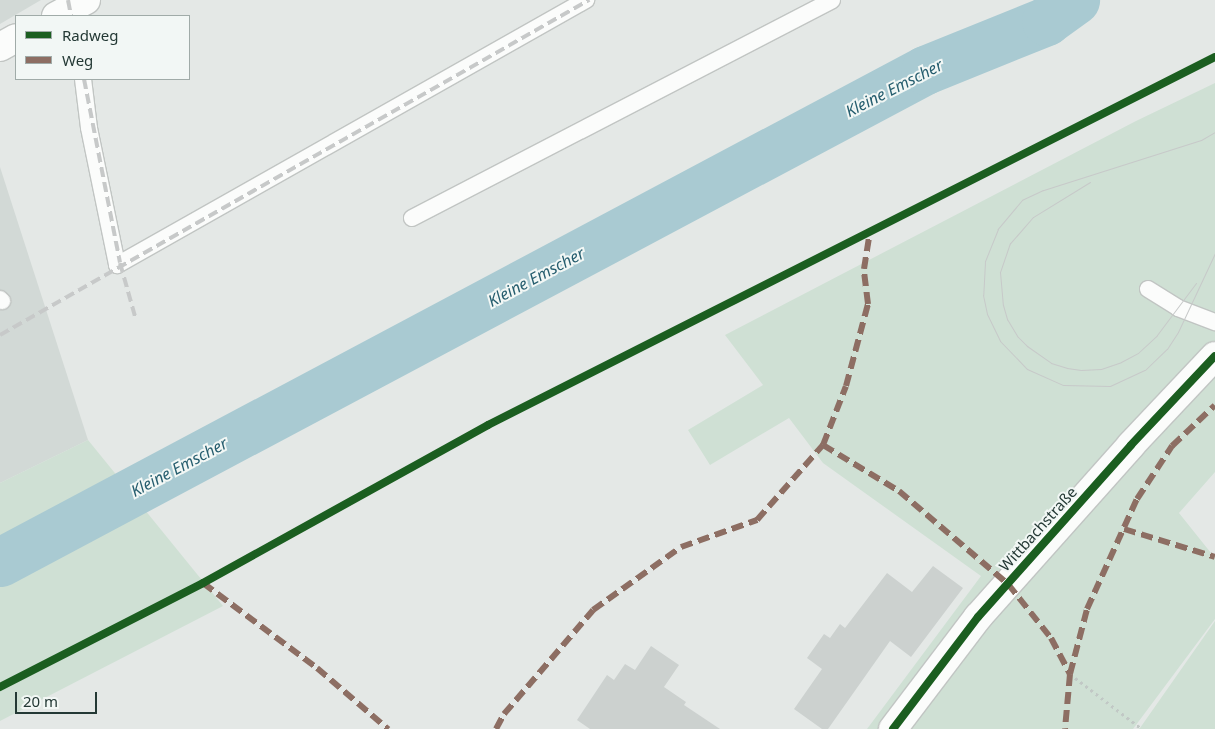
<!DOCTYPE html>
<html>
<head>
<meta charset="utf-8">
<style>
  body { margin:0 }
  #map { position:relative; width:1215px; height:729px; overflow:hidden; background:#e4e8e6; font-family:"Noto Sans",sans-serif }
  div>[style] { position:absolute }
  .built>* { inset:0; background:#d2d9d6 }
  .green>* { inset:0; background:#cfe0d4 }
  .river>* { height:49px; margin:-24.5px; padding:0 24.5px; transform-origin:24.5px; border-radius:24.5px; background:#a9cad2 }
  .building>* { inset:0; background:#ccd1cf }
  .path>* { height:3px; margin-top:-1.5px; transform-origin:0; background:repeating-linear-gradient(90deg,#c1c8c5 0 2.5px,transparent 0 6.5px) }
  .roads { filter:drop-shadow(1px 0 #c1c5c3) drop-shadow(-1px 0 #c1c5c3) drop-shadow(0 1px #c1c5c3) drop-shadow(0 -1px #c1c5c3) }
  .service>* { height:16px; margin:-8px; padding:0 8px; transform-origin:8px; border-radius:8px; background:#fbfcfb }
  .minor>* { height:28px; margin:-14px; padding:0 14px; transform-origin:14px; border-radius:14px; background:#fbfcfb }
  .tertiary>* { height:28px; margin:-14px; padding:0 14px; transform-origin:14px; border-radius:14px; background:#fbfcfb }
  .tram>* { height:1px; margin:-0.5px; padding:0 0.5px; transform-origin:0.5px; border-radius:0.5px; background:#c7c9c9 }
  .rail>* { height:4px; margin-top:-2px; transform-origin:0; background:repeating-linear-gradient(90deg,#c7c9c9 0 10px,transparent 0 15px) }
  .quiet>* { height:6px; margin-top:-3px; transform-origin:0; background:repeating-linear-gradient(90deg,#8d6e63 0 12px,transparent 0 18px) }
  .cycleway>* { height:8px; margin:-4px; padding:0 4px; transform-origin:4px; border-radius:4px; background:#1b5e20 }
  span { translate:-50% -50%; white-space:nowrap; text-align:center; line-height:1.15; -webkit-text-stroke:4px #f2f7f5; paint-order:stroke }
  .street-label { font-size:15px; color:#243935 }
  .water-label { font-size:16px; color:#255d6e; font-style:italic }
  .legend { position:absolute; left:15px; top:15px; width:175px; height:65px; box-sizing:border-box; background:#f2f7f5; border:1px solid #a0aba8; margin:0; padding:6px 9px; list-style:none; font-size:15px; color:#243935 }
  .legend li { display:flex; align-items:center; gap:10px; height:25px }
  .legend b { width:25px; border:1px solid #a0aba8 }
  .scale { position:absolute; left:15px; top:692px; width:82px; height:22px; box-sizing:border-box; border:2px solid #243935; border-top:0; padding-left:6px; font-size:15px; line-height:18px; white-space:nowrap; color:#243935; -webkit-text-stroke:4px #f2f7f5; paint-order:stroke }
</style>
</head>
<body>
<div id="map">
  <div class="built">
    <div style="clip-path:polygon(0 0,41px 0,0 24px)"></div>
    <div style="clip-path:polygon(0 167px,88px 440px,0 483px)"></div>
  </div>
  <div class="green">
    <div style="clip-path:polygon(1215px 83px,1215px 472px,1179px 513px,1215px 558px,1215px 619px,1133px 729px,867px 729px,981px 576px,823px 463px,789px 418px,710px 465px,688px 430px,763px 385px,725px 335px,1136px 121px)"></div>
    <div style="clip-path:polygon(88px 440px,223px 606px,0 721px,0 483px)"></div>
    <div style="clip-path:polygon(1215px 621px,1215px 729px,1138px 729px,1140px 728px)"></div>
  </div>
  <div class="river">
    <div style="left:0;top:562px;width:1048px;rotate:-28.01deg"></div>
    <div style="left:925px;top:70px;width:131px;rotate:-22deg"></div>
    <div style="left:1046px;top:21px;width:36px;rotate:-36deg"></div>
  </div>
  <div class="building">
    <div style="clip-path:polygon(933px 566px,963px 588px,911px 657px,890px 641px,828px 729px,822px 729px,794px 709px,822px 669px,807px 658px,824px 634px,830px 638px,840px 624px,845px 628px,887px 573px,912px 592px)"></div>
    <div style="clip-path:polygon(651px 646px,679px 665px,664px 687px,686px 702px,684px 705px,720px 729px,590px 729px,577px 720px,607px 675px,614px 680px,625px 664px,635px 670px)"></div>
  </div>
  <div class="path">
    <div style="left:1070px;top:674px;width:91px;rotate:37.4deg"></div>
  </div>
  <div class="roads">
    <div class="service">
      <div style="left:83px;top:79px;width:49px;rotate:83deg"></div>
      <div style="left:89px;top:128px;width:140px;rotate:78.4deg"></div>
      <div style="left:117px;top:265px;width:539px;rotate:-29.47deg"></div>
      <div style="left:412px;top:218px;width:473px;rotate:-27.4deg"></div>
      <div style="left:1148px;top:289px;width:36px;rotate:32deg"></div>
      <div style="left:1178px;top:308px;width:40px;rotate:21deg"></div>
      <div style="left:0;top:299px;width:3px;rotate:45deg"></div>
    </div>
    <div class="minor">
      <div style="left:893px;top:729px;width:141px;rotate:-52.8deg"></div>
      <div style="left:978px;top:617px;width:230px;rotate:-48.3deg"></div>
      <div style="left:1131px;top:445px;width:122px;rotate:-46.7deg"></div>
    </div>
    <div class="tertiary">
      <div style="left:56px;top:16px;width:34px;rotate:-28deg"></div>
      <div style="left:0;top:47px;width:18px;rotate:-29deg"></div>
    </div>
  </div>
  <div class="tram">
    <div style="left:1215px;top:132px;width:16px;rotate:150deg"></div>
    <div style="left:1201px;top:140px;width:166px;rotate:162.4deg"></div>
    <div style="left:1043px;top:190px;width:23px;rotate:155deg"></div>
    <div style="left:1022px;top:200px;width:38px;rotate:130deg"></div>
    <div style="left:998px;top:229px;width:35px;rotate:112deg"></div>
    <div style="left:985px;top:262px;width:33px;rotate:93deg"></div>
    <div style="left:983px;top:295px;width:19px;rotate:78deg"></div>
    <div style="left:987px;top:314px;width:30px;rotate:64deg"></div>
    <div style="left:1000px;top:341px;width:39px;rotate:46deg"></div>
    <div style="left:1027px;top:369px;width:39px;rotate:24deg"></div>
    <div style="left:1063px;top:385px;width:47px;rotate:1.2deg"></div>
    <div style="left:1110px;top:386px;width:38px;rotate:-25deg"></div>
    <div style="left:1145px;top:370px;width:30px;rotate:-44deg"></div>
    <div style="left:1167px;top:349px;width:20px;rotate:-57deg"></div>
    <div style="left:1178px;top:332px;width:87px;rotate:-64.9deg"></div>
    <div style="left:1090px;top:182px;width:67px;rotate:148.4deg"></div>
    <div style="left:1033px;top:217px;width:35px;rotate:131deg"></div>
    <div style="left:1010px;top:243px;width:31px;rotate:109deg"></div>
    <div style="left:1000px;top:272px;width:33px;rotate:85deg"></div>
    <div style="left:1003px;top:305px;width:15px;rotate:74deg"></div>
    <div style="left:1007px;top:319px;width:21px;rotate:59deg"></div>
    <div style="left:1018px;top:337px;width:13px;rotate:45deg"></div>
    <div style="left:1027px;top:346px;width:29px;rotate:35deg"></div>
    <div style="left:1051px;top:363px;width:17px;rotate:17deg"></div>
    <div style="left:1067px;top:368px;width:14px;rotate:8deg"></div>
    <div style="left:1081px;top:370px;width:20px;rotate:-3deg"></div>
    <div style="left:1101px;top:369px;width:21px;rotate:-19deg"></div>
    <div style="left:1121px;top:362px;width:19px;rotate:-28deg"></div>
    <div style="left:1138px;top:353px;width:26px;rotate:-43deg"></div>
    <div style="left:1157px;top:335px;width:65px;rotate:-53.1deg"></div>
  </div>
  <div class="rail">
    <div style="left:68px;top:0;width:16px;rotate:79deg"></div>
    <div style="left:84px;top:79px;width:187px;rotate:78.9deg"></div>
    <div style="left:120px;top:263px;width:59px;rotate:74.3deg"></div>
    <div style="left:0;top:335px;width:678px;rotate:-29.63deg"></div>
  </div>
  <div class="quiet">
    <div style="left:823px;top:445px;width:89px;rotate:31.2deg"></div>
    <div style="left:899px;top:491px;width:143px;rotate:40.5deg"></div>
    <div style="left:1008px;top:584px;width:69px;rotate:51.5deg"></div>
    <div style="left:1051px;top:638px;width:41px;rotate:62.2deg"></div>
    <div style="left:1070px;top:674px;width:55px;rotate:95.2deg"></div>
    <div style="left:1124px;top:529px;width:95px;rotate:17.1deg"></div>
    <div style="left:203px;top:583px;width:142px;rotate:36.7deg"></div>
    <div style="left:317px;top:668px;width:94px;rotate:40.7deg"></div>
    <div style="left:1070px;top:674px;width:67px;rotate:-75.3deg"></div>
    <div style="left:1087px;top:609px;width:121px;rotate:-65.6deg"></div>
    <div style="left:1137px;top:499px;width:64px;rotate:-56.6deg"></div>
    <div style="left:1172px;top:446px;width:59px;rotate:-43.6deg"></div>
    <div style="left:496px;top:729px;width:17px;rotate:-62deg"></div>
    <div style="left:504px;top:714px;width:137px;rotate:-49.4deg"></div>
    <div style="left:593px;top:610px;width:108px;rotate:-35.6deg"></div>
    <div style="left:681px;top:547px;width:81px;rotate:-19.6deg"></div>
    <div style="left:757px;top:520px;width:100px;rotate:-48.7deg"></div>
    <div style="left:823px;top:445px;width:63px;rotate:-68.7deg"></div>
    <div style="left:846px;top:386px;width:85px;rotate:-75deg"></div>
    <div style="left:868px;top:304px;width:35px;rotate:-97deg"></div>
    <div style="left:864px;top:269px;width:36px;rotate:-81deg"></div>
  </div>
  <div class="cycleway">
    <div style="left:0;top:687px;width:228px;rotate:-27.1deg"></div>
    <div style="left:203px;top:583px;width:326px;rotate:-29deg"></div>
    <div style="left:488px;top:425px;width:815px;rotate:-26.85deg"></div>
    <div style="left:893px;top:729px;width:141px;rotate:-52.8deg"></div>
    <div style="left:978px;top:617px;width:230px;rotate:-48.3deg"></div>
    <div style="left:1131px;top:445px;width:122px;rotate:-46.7deg"></div>
  </div>
  <div class="street-label">
    <span style="left:1038px;top:529px;rotate:-48deg">Wittbachstraße</span>
  </div>
  <div class="water-label">
    <span style="left:894px;top:88px;rotate:-27deg">Kleine Emscher</span>
    <span style="left:536px;top:277px;rotate:-28deg">Kleine Emscher</span>
    <span style="left:179px;top:467px;rotate:-28deg">Kleine Emscher</span>
  </div>
  <ul class="legend">
  <li><b style="height:6px;background:#1b5e20"></b>Radweg</li>
  <li><b style="height:6px;background:#8d6e63"></b>Weg</li>
  </ul>
  <div class="scale">20 m</div>
</div>
</body>
</html>
